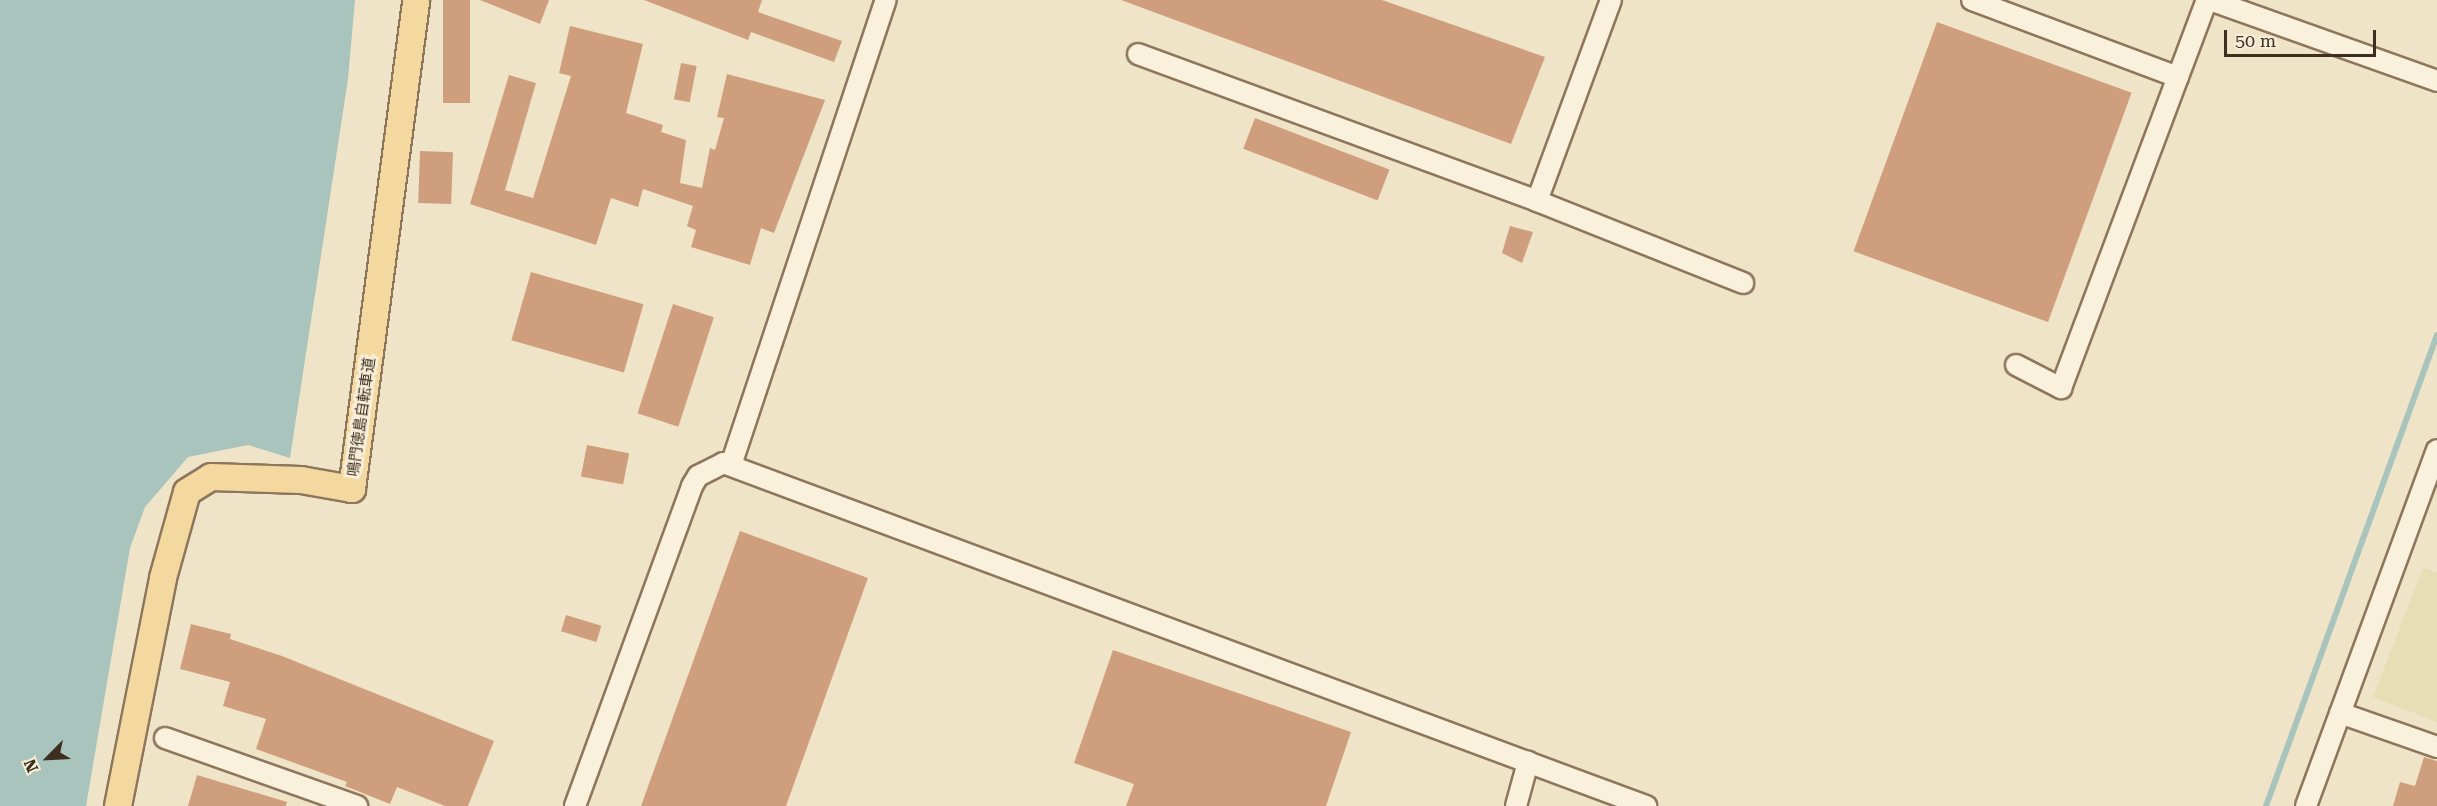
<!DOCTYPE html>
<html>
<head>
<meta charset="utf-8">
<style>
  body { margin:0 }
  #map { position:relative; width:2437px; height:806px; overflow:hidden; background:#f0e4c8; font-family:"Roboto Serif","Noto Sans JP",serif }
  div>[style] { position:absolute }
  .farmland>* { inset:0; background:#e6deb5 }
  .water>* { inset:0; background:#a9c4bc }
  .stream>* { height:6px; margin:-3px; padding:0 3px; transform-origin:3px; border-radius:3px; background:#a9c4bc }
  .building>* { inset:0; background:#cf9f7d; transform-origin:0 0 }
  .roads { filter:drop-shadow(2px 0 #8d765c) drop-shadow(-2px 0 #8d765c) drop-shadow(0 2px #8d765c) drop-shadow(0 -2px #8d765c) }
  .minor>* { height:20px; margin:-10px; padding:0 10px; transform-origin:10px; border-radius:10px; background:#faf1dc }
  .major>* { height:26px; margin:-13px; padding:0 13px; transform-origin:13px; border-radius:13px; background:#f3d9a0 }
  span { translate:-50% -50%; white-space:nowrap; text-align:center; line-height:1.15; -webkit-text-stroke:6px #f7eed8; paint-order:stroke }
  .street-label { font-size:15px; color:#3d2e20 }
  .north { position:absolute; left:18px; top:728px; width:60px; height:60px; -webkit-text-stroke:4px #f7eed8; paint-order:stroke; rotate:246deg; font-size:16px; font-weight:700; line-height:24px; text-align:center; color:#3d2e20 }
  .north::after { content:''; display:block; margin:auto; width:21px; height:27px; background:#3d2e20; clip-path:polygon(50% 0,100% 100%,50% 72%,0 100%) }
  .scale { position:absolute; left:2224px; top:30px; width:152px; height:27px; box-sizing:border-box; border:3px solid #3d2e20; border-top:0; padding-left:8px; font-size:18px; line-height:21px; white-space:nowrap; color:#3d2e20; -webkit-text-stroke:4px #f7eed8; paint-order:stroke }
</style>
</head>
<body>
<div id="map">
  <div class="farmland">
    <div style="clip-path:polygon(2423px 568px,2437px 572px,2437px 722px,2373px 697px)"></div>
  </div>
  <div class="water">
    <div style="clip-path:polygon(0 0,355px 0,348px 79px,290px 458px,248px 445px,188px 457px,145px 507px,130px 548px,86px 806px,0 806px)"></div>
  </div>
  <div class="stream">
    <div style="left:2266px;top:806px;width:501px;rotate:-70.05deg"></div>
  </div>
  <div class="building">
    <div style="left:443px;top:0;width:27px;height:103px"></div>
    <div style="clip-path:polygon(480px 0,549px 0,540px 24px)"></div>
    <div style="clip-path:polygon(644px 0,762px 0,758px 12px,842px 41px,834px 62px,751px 32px,748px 40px)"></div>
    <div style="clip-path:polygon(1121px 0,1382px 0,1545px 57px,1511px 144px)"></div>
    <div style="left:1937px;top:22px;width:207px;height:244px;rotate:20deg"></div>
    <div style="clip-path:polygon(570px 26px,643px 44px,626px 113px,663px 125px,661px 132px,686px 140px,680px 183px,702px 188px,710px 148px,715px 150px,724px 118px,717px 117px,727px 74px,825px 100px,774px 233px,761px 228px,750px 265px,691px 247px,696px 230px,687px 226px,693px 206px,643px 189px,638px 207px,611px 198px,596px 245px,470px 204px,509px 75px,536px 83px,505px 190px,533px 198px,571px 76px,559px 73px)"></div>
    <div style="left:681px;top:63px;width:16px;height:37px;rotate:11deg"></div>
    <div style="left:1255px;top:118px;width:144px;height:33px;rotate:21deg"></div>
    <div style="left:420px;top:151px;width:33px;height:52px;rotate:2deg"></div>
    <div style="clip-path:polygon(1510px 226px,1533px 232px,1522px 263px,1502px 253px)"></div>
    <div style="left:531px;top:272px;width:117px;height:71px;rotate:16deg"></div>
    <div style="left:673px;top:304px;width:43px;height:115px;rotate:18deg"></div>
    <div style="left:587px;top:445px;width:43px;height:32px;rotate:11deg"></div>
    <div style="clip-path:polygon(740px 531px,868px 578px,786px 806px,641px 806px)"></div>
    <div style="left:566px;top:615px;width:37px;height:17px;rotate:17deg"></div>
    <div style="clip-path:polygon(191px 624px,231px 634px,230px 639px,282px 656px,494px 741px,468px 806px,445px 806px,397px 787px,390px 804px,345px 786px,347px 782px,256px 749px,266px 719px,223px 706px,230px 682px,180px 669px)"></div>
    <div style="clip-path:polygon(1113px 650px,1351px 732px,1326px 806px,1126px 806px,1134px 784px,1074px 763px)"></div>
    <div style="clip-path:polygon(2424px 757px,2437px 761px,2437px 806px,2393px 806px,2400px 782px,2415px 786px)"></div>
    <div style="clip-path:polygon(197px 775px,287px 802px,286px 806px,188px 806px)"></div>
  </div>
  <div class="roads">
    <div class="minor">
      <div style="left:1972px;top:0;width:220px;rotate:20.5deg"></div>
      <div style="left:2210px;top:0;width:241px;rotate:19.6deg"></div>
      <div style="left:1138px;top:54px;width:425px;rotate:20.2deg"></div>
      <div style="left:1537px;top:201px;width:214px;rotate:-69.8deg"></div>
      <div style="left:1537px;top:201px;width:222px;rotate:21.7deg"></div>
      <div style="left:2016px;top:365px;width:51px;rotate:27.1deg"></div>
      <div style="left:2061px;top:388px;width:415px;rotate:-69.4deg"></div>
      <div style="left:731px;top:465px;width:490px;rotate:-71.6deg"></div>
      <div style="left:2340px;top:713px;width:103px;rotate:19.3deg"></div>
      <div style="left:165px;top:738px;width:204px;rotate:19.5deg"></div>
      <div style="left:575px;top:806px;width:341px;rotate:-69.9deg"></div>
      <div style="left:692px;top:486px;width:12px;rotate:-59deg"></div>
      <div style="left:698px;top:476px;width:28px;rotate:-27deg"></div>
      <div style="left:723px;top:463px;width:985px;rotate:20.39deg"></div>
      <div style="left:1516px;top:806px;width:46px;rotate:-74.7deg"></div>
      <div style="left:2306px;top:806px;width:379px;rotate:-69.8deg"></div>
    </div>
    <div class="major">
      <div style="left:118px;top:806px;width:232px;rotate:-78.8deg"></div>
      <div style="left:163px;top:578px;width:89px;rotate:-74.4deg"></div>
      <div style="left:187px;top:492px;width:28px;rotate:-32deg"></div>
      <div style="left:211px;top:477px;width:90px;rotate:1.9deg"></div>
      <div style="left:301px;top:480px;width:52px;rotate:10deg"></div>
      <div style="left:352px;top:489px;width:493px;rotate:-82.5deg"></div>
    </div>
  </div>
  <div class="street-label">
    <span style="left:362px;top:417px;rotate:-82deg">鳴門徳島自転車道</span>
  </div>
  <div class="north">N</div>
  <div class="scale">50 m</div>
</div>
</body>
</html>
